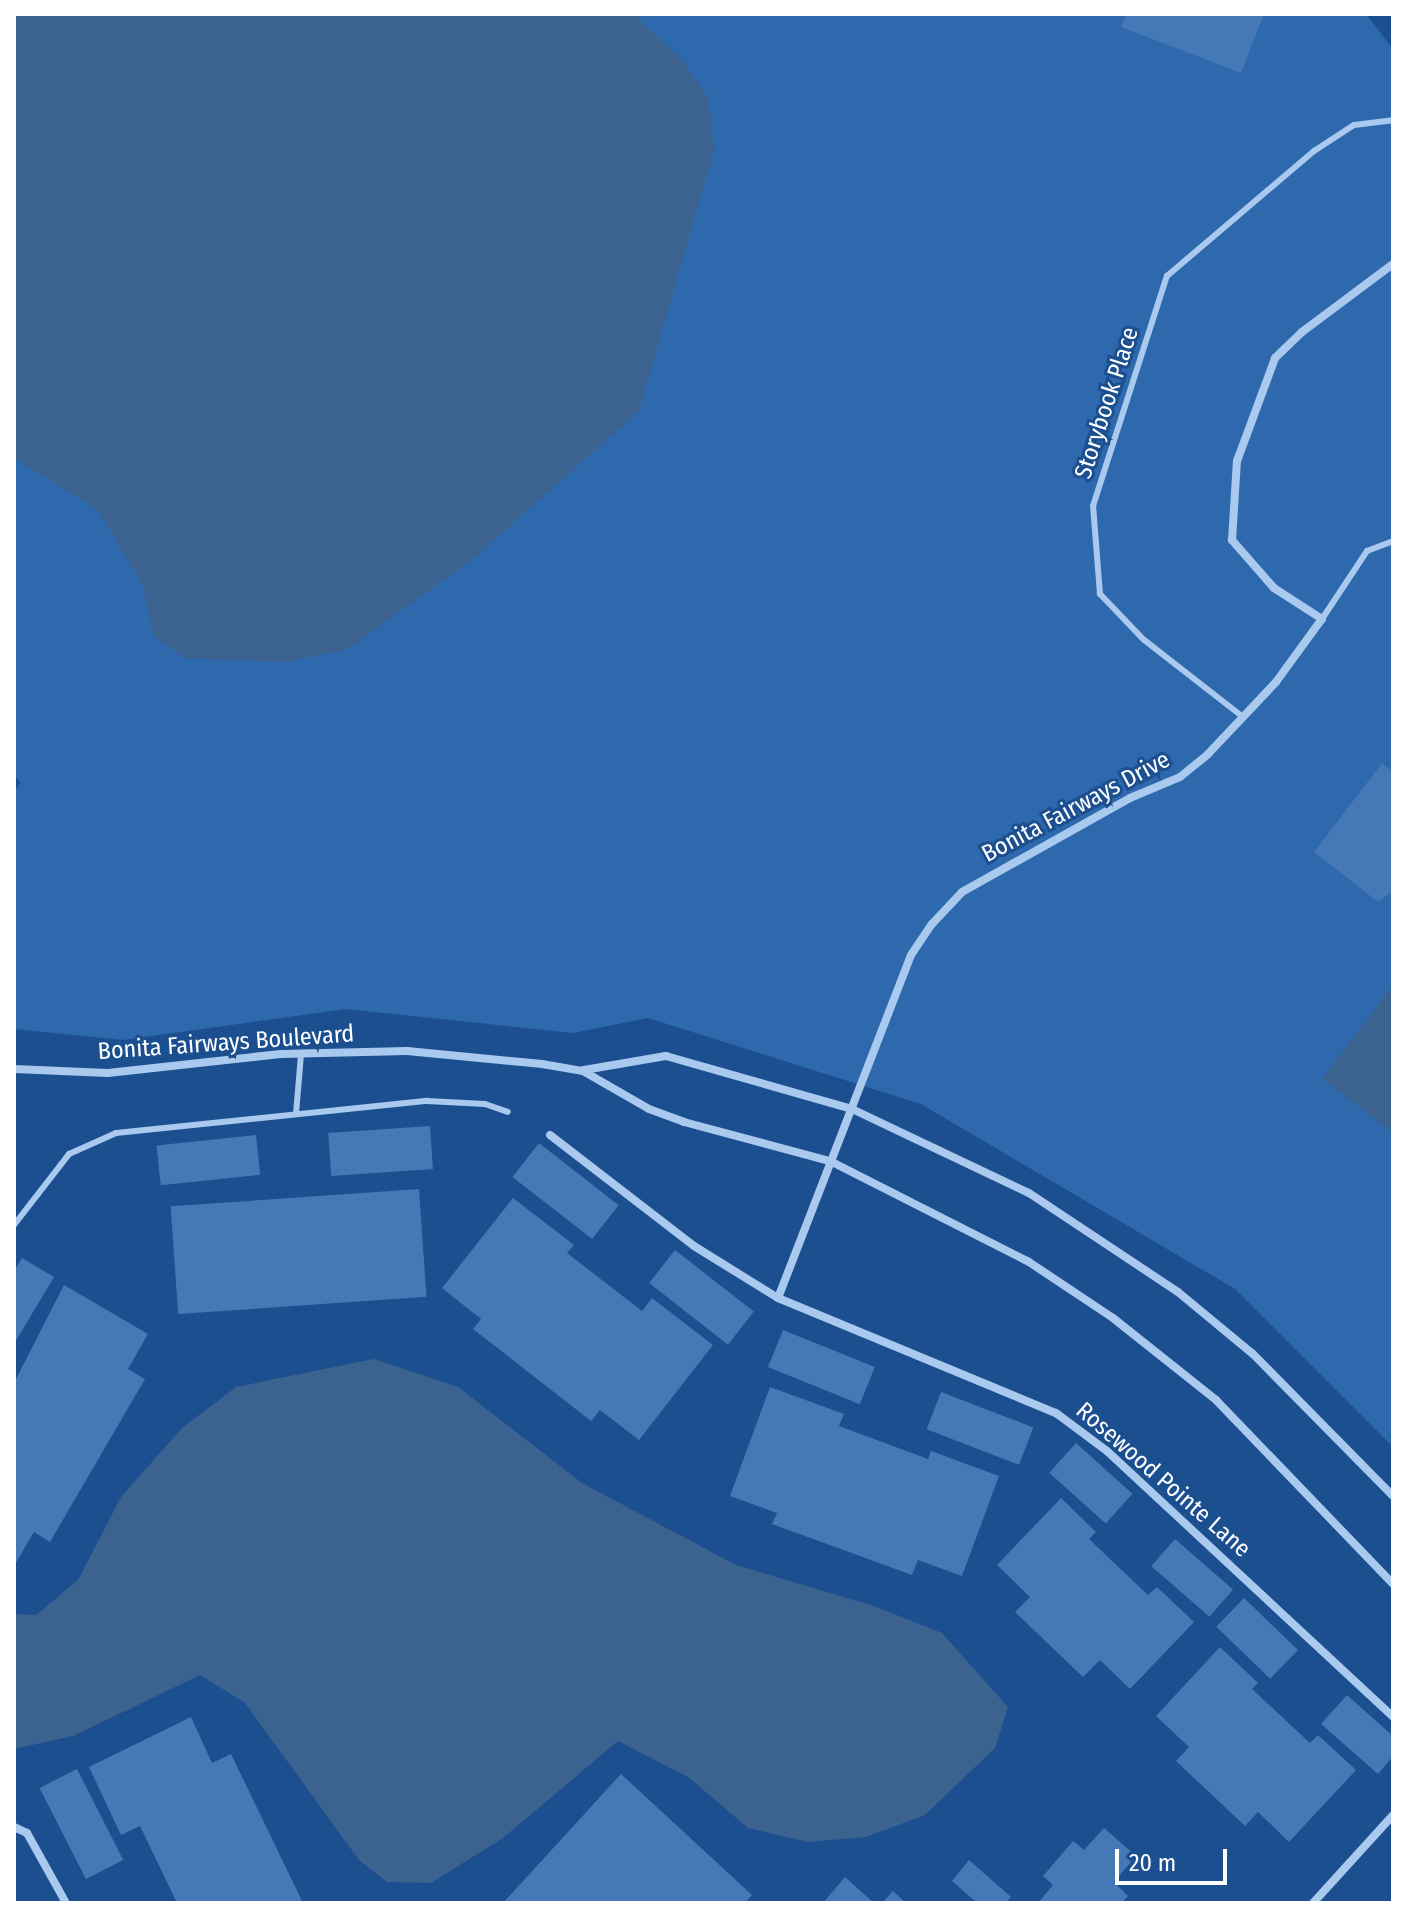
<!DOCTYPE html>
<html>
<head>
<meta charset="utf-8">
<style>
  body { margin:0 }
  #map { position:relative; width:1407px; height:1917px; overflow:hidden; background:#1b4f8f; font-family:"Fira Sans Condensed",sans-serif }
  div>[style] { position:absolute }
  .green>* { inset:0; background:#2e69ad }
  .water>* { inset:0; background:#3c6290 }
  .building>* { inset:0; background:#4478b7; transform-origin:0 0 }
  .lane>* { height:6px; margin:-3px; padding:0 3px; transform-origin:3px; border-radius:3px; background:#a9c9ee }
  .street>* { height:8px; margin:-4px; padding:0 4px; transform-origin:4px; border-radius:4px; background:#a9c9ee }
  span { translate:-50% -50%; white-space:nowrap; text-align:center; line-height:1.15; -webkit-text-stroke:6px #1b4f8f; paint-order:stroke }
  .street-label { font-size:24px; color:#fff }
  .frame { position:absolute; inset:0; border:16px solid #fff; pointer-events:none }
  .scale { position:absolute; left:1115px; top:1849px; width:112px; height:36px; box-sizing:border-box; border:4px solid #fff; border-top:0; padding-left:10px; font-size:24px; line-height:28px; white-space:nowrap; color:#fff; -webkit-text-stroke:6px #1b4f8f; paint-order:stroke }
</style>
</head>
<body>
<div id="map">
  <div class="green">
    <div style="clip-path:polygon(14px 14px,1366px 14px,1393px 49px,1393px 1447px,1235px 1289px,921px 1104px,648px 1018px,573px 1033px,346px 1009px,123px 1040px,14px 1029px,14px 792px,21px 782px,14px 776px)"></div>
  </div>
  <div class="water">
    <div style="clip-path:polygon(14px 14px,634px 14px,682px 60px,709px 99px,714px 150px,639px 411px,475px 557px,348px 649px,286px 662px,184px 658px,154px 636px,142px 584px,97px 509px,14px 458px)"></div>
    <div style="clip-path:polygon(1393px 985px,1393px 1133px,1322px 1079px)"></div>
    <div style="clip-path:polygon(374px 1359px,458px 1387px,582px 1483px,736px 1565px,874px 1606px,942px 1633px,1008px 1707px,995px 1748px,925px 1815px,866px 1837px,808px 1842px,748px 1828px,688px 1777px,618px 1741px,503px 1838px,431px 1883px,387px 1882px,359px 1860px,245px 1703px,200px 1675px,73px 1736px,14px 1749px,14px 1614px,36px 1615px,78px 1580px,121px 1497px,182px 1428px,236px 1387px)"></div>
  </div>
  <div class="building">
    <div style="clip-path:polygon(1126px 14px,1264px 14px,1241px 73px,1121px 27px)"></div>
    <div style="clip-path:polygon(1382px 763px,1393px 772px,1393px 891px,1378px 902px,1314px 852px)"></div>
    <div style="left:430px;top:1126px;width:43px;height:102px;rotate:86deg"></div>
    <div style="left:256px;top:1135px;width:40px;height:100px;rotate:84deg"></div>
    <div style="left:539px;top:1143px;width:101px;height:43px;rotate:38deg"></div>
    <div style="left:419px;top:1189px;width:108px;height:249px;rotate:86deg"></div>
    <div style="clip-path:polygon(513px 1198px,574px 1245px,567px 1253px,642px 1311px,652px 1298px,713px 1345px,639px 1440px,600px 1410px,591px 1421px,473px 1329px,481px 1319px,442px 1288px)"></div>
    <div style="left:675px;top:1250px;width:100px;height:42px;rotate:38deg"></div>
    <div style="clip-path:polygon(22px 1258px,54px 1277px,14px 1344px,14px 1271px)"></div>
    <div style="clip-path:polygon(64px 1285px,148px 1334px,128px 1369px,145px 1379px,50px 1542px,34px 1532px,14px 1566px,14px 1383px)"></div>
    <div style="left:783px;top:1330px;width:99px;height:40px;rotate:22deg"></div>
    <div style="clip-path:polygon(770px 1387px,844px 1414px,839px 1426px,928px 1459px,931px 1451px,999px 1476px,962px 1576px,918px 1560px,912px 1575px,772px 1524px,777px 1513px,730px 1496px)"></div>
    <div style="left:941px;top:1392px;width:99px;height:40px;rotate:21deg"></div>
    <div style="left:1076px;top:1443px;width:76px;height:40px;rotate:42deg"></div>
    <div style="clip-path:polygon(1061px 1498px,1096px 1532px,1089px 1539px,1148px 1595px,1157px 1587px,1194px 1622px,1130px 1689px,1100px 1660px,1083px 1677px,1015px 1612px,1030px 1597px,997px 1565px)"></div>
    <div style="left:1175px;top:1539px;width:77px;height:36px;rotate:41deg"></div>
    <div style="left:1244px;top:1598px;width:75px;height:40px;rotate:44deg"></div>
    <div style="clip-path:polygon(1220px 1647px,1258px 1683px,1252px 1689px,1310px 1743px,1318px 1735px,1356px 1770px,1289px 1842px,1258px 1812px,1245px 1826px,1176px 1761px,1189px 1747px,1156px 1716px)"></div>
    <div style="clip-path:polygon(1347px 1695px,1393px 1736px,1393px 1756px,1378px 1774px,1321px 1724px)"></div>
    <div style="clip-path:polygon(191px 1717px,212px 1763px,231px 1754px,303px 1903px,177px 1903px,140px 1826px,121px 1835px,89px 1767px)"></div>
    <div style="left:77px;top:1769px;width:102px;height:42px;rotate:63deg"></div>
    <div style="clip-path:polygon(621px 1774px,752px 1895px,745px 1903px,503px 1903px)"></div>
    <div style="clip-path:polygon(1104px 1828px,1136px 1856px,1114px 1882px,1128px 1896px,1122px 1903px,1038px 1903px,1053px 1885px,1043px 1876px,1073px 1841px,1084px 1850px)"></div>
    <div style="clip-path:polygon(969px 1860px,1011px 1897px,1006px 1903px,977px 1903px,952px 1881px)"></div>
    <div style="clip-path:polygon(845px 1877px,874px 1903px,823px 1903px)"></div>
    <div style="clip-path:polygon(893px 1891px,906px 1903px,882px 1903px)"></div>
  </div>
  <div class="lane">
    <div style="left:1322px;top:619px;width:82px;rotate:-56.5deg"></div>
    <div style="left:1367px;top:551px;width:28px;rotate:-21deg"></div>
    <div style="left:1243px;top:717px;width:125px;rotate:-142.1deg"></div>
    <div style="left:1144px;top:640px;width:64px;rotate:-133.7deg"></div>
    <div style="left:1100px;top:594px;width:88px;rotate:-94.5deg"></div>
    <div style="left:1093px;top:506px;width:242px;rotate:-72.2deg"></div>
    <div style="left:1167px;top:276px;width:193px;rotate:-40.4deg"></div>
    <div style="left:1314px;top:151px;width:48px;rotate:-33deg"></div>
    <div style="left:1354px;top:125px;width:39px;rotate:-7deg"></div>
    <div style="left:296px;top:1114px;width:60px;rotate:-85.2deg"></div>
    <div style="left:14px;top:1225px;width:90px;rotate:-52.2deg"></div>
    <div style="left:69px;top:1154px;width:51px;rotate:-24.1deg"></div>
    <div style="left:116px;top:1133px;width:313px;rotate:-5.9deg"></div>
    <div style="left:427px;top:1101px;width:58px;rotate:3deg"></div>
    <div style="left:485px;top:1104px;width:24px;rotate:19deg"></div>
  </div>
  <div class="street">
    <div style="left:14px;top:1069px;width:94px;rotate:2.4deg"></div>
    <div style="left:108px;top:1073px;width:174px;rotate:-6.3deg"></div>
    <div style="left:281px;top:1054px;width:126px;rotate:-1.4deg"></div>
    <div style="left:407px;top:1051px;width:136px;rotate:5.5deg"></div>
    <div style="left:542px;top:1064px;width:42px;rotate:9.7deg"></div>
    <div style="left:583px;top:1071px;width:76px;rotate:29.9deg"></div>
    <div style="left:649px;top:1109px;width:37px;rotate:20deg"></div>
    <div style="left:684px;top:1122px;width:151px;rotate:15deg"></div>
    <div style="left:830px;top:1161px;width:223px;rotate:26.9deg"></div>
    <div style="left:1029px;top:1262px;width:101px;rotate:33.7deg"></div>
    <div style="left:1113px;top:1318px;width:132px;rotate:38.5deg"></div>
    <div style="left:1216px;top:1400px;width:255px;rotate:46.1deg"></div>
    <div style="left:584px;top:1070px;width:83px;rotate:-9.7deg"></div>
    <div style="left:666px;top:1056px;width:193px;rotate:15.9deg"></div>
    <div style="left:852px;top:1109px;width:196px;rotate:25.4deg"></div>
    <div style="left:1029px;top:1193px;width:179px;rotate:33.6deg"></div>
    <div style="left:1178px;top:1292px;width:97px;rotate:39.6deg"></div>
    <div style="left:1253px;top:1354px;width:199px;rotate:45.4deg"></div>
    <div style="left:550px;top:1135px;width:182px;rotate:37.6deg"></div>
    <div style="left:694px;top:1246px;width:99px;rotate:31.8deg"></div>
    <div style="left:778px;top:1298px;width:368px;rotate:-68.8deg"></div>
    <div style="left:911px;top:955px;width:37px;rotate:-56deg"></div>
    <div style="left:932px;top:924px;width:44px;rotate:-46.8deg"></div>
    <div style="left:962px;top:892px;width:193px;rotate:-29.2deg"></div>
    <div style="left:1130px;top:798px;width:54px;rotate:-22.8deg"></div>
    <div style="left:1180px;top:777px;width:36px;rotate:-39deg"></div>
    <div style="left:1208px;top:754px;width:99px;rotate:-46.6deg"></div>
    <div style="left:1276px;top:682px;width:78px;rotate:-53.9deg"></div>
    <div style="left:1322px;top:619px;width:57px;rotate:-147.1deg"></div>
    <div style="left:1274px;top:588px;width:64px;rotate:-131.2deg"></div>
    <div style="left:1232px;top:540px;width:79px;rotate:-86.4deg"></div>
    <div style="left:1237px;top:461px;width:110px;rotate:-69.7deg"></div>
    <div style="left:1275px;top:358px;width:37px;rotate:-44deg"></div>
    <div style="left:1302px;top:332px;width:114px;rotate:-36.8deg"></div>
    <div style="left:778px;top:1298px;width:301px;rotate:22.5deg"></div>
    <div style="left:1056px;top:1413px;width:64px;rotate:36.7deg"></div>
    <div style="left:1107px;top:1451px;width:391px;rotate:42.9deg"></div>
    <div style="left:14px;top:1827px;width:14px;rotate:25deg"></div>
    <div style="left:27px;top:1833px;width:80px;rotate:60.9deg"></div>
    <div style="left:1313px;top:1903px;width:119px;rotate:-47.7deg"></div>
  </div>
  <div class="street-label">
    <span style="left:1107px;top:403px;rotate:-72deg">Storybook Place</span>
    <span style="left:1076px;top:807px;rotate:-28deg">Bonita Fairways Drive</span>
    <span style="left:226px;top:1043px;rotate:-4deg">Bonita Fairways Boulevard</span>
    <span style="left:1163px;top:1480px;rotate:41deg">Rosewood Pointe Lane</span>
  </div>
  <div class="frame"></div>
  <div class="scale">20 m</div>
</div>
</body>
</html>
